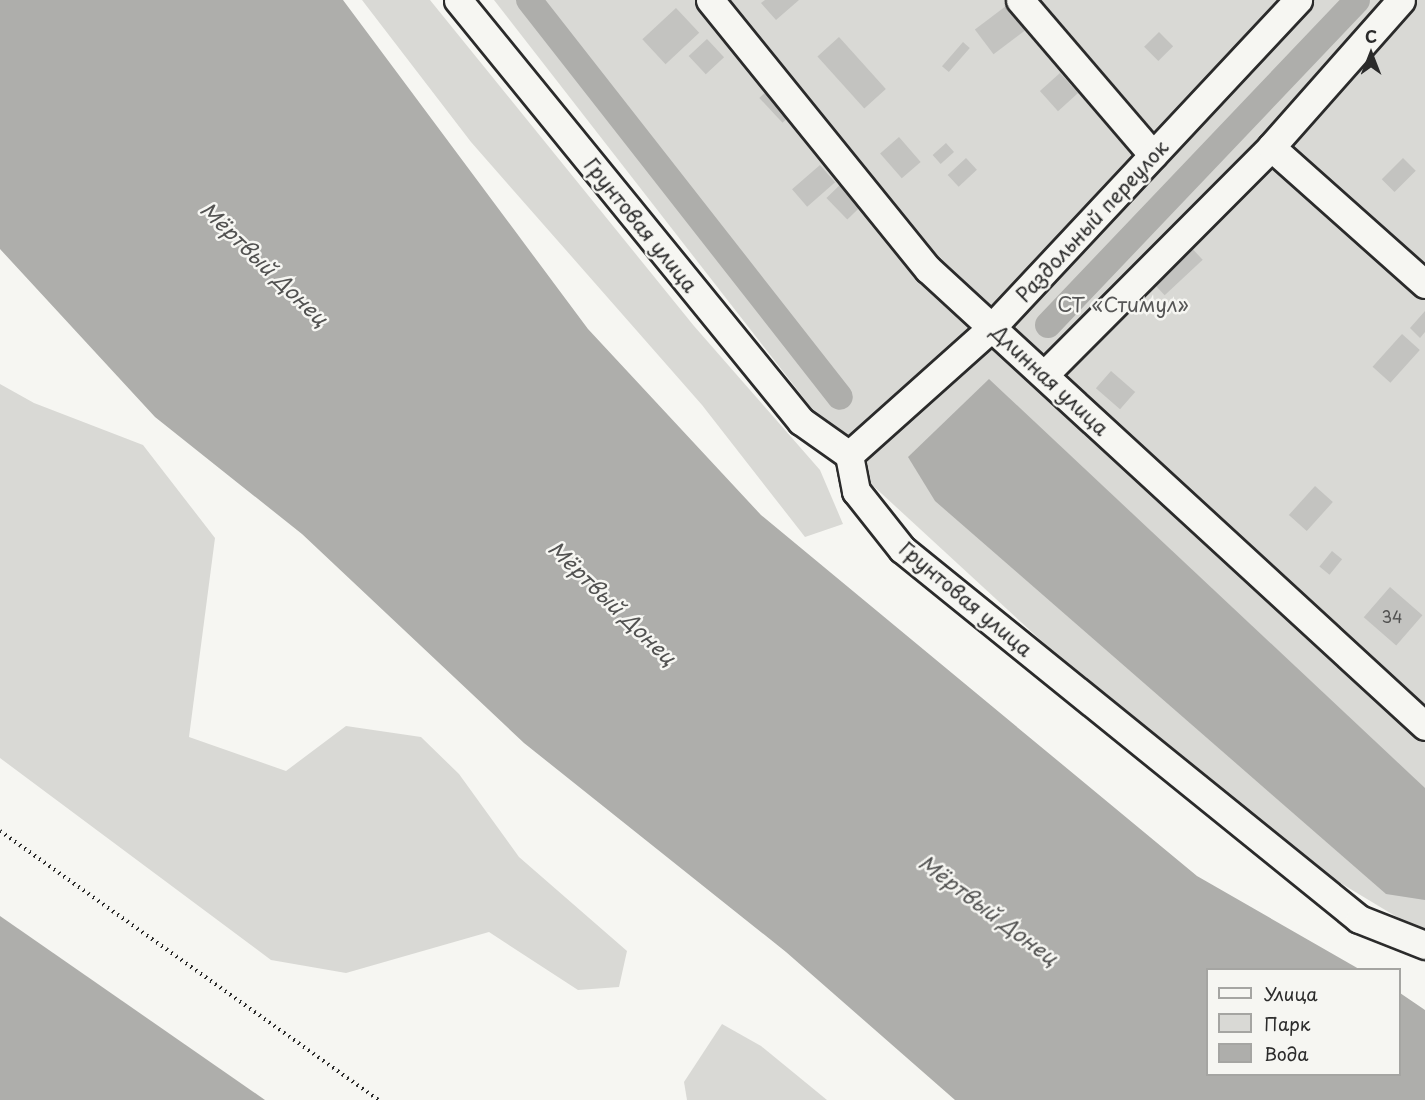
<!DOCTYPE html>
<html>
<head>
<meta charset="utf-8">
<style>
  body { margin:0 }
  #map { position:relative; width:1425px; height:1100px; overflow:hidden; background:#f6f6f2; font-family:"Playpen Sans",sans-serif }
  div>[style] { position:absolute }
  .green>* { inset:0; background:#d9d9d5 }
  .water>* { inset:0; background:#aeaeab }
  .canal>* { height:26px; margin:-13px; padding:0 13px; transform-origin:13px; border-radius:13px; background:#aeaeab }
  .building>* { inset:0; background:#c3c3c0; transform-origin:0 0 }
  .path>* { height:4px; margin-top:-2px; transform-origin:0; background:repeating-linear-gradient(90deg,#2b2b2b 0 1.5px,transparent 0 6px) }
  .roads { filter:drop-shadow(2px 0 #2b2b2b) drop-shadow(-2px 0 #2b2b2b) drop-shadow(0 2px #2b2b2b) drop-shadow(0 -2px #2b2b2b) }
  .street>* { height:27px; margin:-13.5px; padding:0 13.5px; transform-origin:13.5px; border-radius:13.5px; background:#f6f6f2 }
  span { translate:-50% -50%; white-space:nowrap; text-align:center; line-height:1.15; -webkit-text-stroke:5px #f6f6f2; paint-order:stroke }
  .number-label { font-size:16px; color:#515150 }
  .number-label span { -webkit-text-stroke-width:0 }
  .street-label { font-size:20px; color:#2b2b2b }
  .park-label { font-size:20px; color:#565656 }
  .water-label { font-size:21px; color:#525251; font-style:italic }
  .legend { position:absolute; left:1206px; top:968px; width:195px; height:108px; box-sizing:border-box; background:#f6f6f2; border:2px solid #a5a5a2; margin:0; padding:8px 10px; list-style:none; font-size:18px; color:#2b2b2b }
  .legend li { display:flex; align-items:center; gap:12px; height:30px }
  .legend b { width:30px; border:2px solid #a5a5a2 }
  .north { position:absolute; left:1341px; top:24px; width:60px; height:60px; -webkit-text-stroke:4px #f6f6f2; paint-order:stroke; rotate:0deg; font-size:16px; font-weight:700; line-height:24px; text-align:center; color:#2b2b2b }
  .north::after { content:''; display:block; margin:auto; width:21px; height:27px; background:#2b2b2b; clip-path:polygon(50% 0,100% 100%,50% 72%,0 100%) }
</style>
</head>
<body>
<div id="map">
  <div class="green">
    <div style="clip-path:polygon(362px 0,430px 0,694px 326px,820px 470px,843px 524px,805px 537px,702px 405px,471px 142px)"></div>
    <div style="clip-path:polygon(494px 0,1425px 0,1425px 934px,1236px 820px,869px 482px)"></div>
    <div style="clip-path:polygon(0 384px,34px 403px,143px 445px,215px 538px,189px 737px,286px 771px,346px 726px,421px 737px,459px 774px,519px 857px,627px 951px,619px 987px,578px 990px,489px 932px,346px 973px,271px 960px,0 758px)"></div>
    <div style="clip-path:polygon(722px 1024px,761px 1046px,827px 1100px,687px 1100px,684px 1082px)"></div>
  </div>
  <div class="water">
    <div style="clip-path:polygon(0 0,343px 0,588px 329px,761px 515px,1197px 876px,1359px 969px,1208px 970px,1208px 1074px,1400px 1074px,1400px 993px,1425px 1010px,1425px 1100px,955px 1100px,786px 952px,524px 743px,302px 534px,155px 417px,0 249px)"></div>
    <div style="clip-path:polygon(989px 379px,1425px 788px,1425px 900px,1386px 894px,935px 501px,908px 457px)"></div>
    <div style="clip-path:polygon(0 916px,265px 1100px,0 1100px)"></div>
  </div>
  <div class="canal">
    <div style="left:529px;top:0;width:504px;rotate:51.93deg"></div>
    <div style="left:1048px;top:325px;width:448px;rotate:-46.4deg"></div>
  </div>
  <div class="building">
    <div style="clip-path:polygon(765px 0,799px 0,776px 20px,761px 3px)"></div>
    <div style="left:1010px;top:3px;width:31px;height:44px;rotate:53deg"></div>
    <div style="left:676px;top:8px;width:34px;height:46px;rotate:47deg"></div>
    <div style="left:1159px;top:32px;width:20px;height:21px;rotate:45deg"></div>
    <div style="left:839px;top:37px;width:70px;height:29px;rotate:48deg"></div>
    <div style="left:707px;top:39px;width:25px;height:25px;rotate:47deg"></div>
    <div style="left:963px;top:42px;width:9px;height:32px;rotate:41deg"></div>
    <div style="left:1060px;top:73px;width:27px;height:27px;rotate:48deg"></div>
    <div style="left:771px;top:87px;width:34px;height:16px;rotate:47deg"></div>
    <div style="left:899px;top:137px;width:33px;height:25px;rotate:49deg"></div>
    <div style="left:946px;top:143px;width:12px;height:18px;rotate:48deg"></div>
    <div style="left:966px;top:158px;width:16px;height:25px;rotate:47deg"></div>
    <div style="left:1403px;top:158px;width:18px;height:30px;rotate:45deg"></div>
    <div style="left:820px;top:165px;width:23px;height:37px;rotate:49deg"></div>
    <div style="left:843px;top:182px;width:30px;height:23px;rotate:46deg"></div>
    <div style="left:1187px;top:243px;width:23px;height:52px;rotate:47deg"></div>
    <div style="clip-path:polygon(1425px 311px,1425px 332px,1420px 338px,1410px 328px)"></div>
    <div style="left:1402px;top:334px;width:24px;height:44px;rotate:42deg"></div>
    <div style="left:1111px;top:371px;width:32px;height:23px;rotate:41deg"></div>
    <div style="left:1315px;top:486px;width:24px;height:39px;rotate:42deg"></div>
    <div style="left:1332px;top:551px;width:13px;height:20px;rotate:39deg"></div>
    <div style="left:1390px;top:587px;width:43px;height:40px;rotate:41deg"></div>
  </div>
  <div class="path">
    <div style="left:0;top:831px;width:465px;rotate:35.4deg"></div>
  </div>
  <div class="roads">
    <div class="street">
      <div style="left:458px;top:0;width:543px;rotate:50.83deg"></div>
      <div style="left:801px;top:421px;width:59px;rotate:35.3deg"></div>
      <div style="left:849px;top:455px;width:37px;rotate:79deg"></div>
      <div style="left:856px;top:491px;width:74px;rotate:51.6deg"></div>
      <div style="left:902px;top:549px;width:588px;rotate:38.99deg"></div>
      <div style="left:1359px;top:919px;width:71px;rotate:21.5deg"></div>
      <div style="left:710px;top:0;width:346px;rotate:51deg"></div>
      <div style="left:928px;top:269px;width:675px;rotate:42.6deg"></div>
      <div style="left:1020px;top:0;width:204px;rotate:49.4deg"></div>
      <div style="left:1271px;top:147px;width:206px;rotate:41.7deg"></div>
      <div style="left:1044px;top:375px;width:322px;rotate:-45.1deg"></div>
      <div style="left:1271px;top:147px;width:196px;rotate:-48.5deg"></div>
      <div style="left:849px;top:455px;width:192px;rotate:-41.8deg"></div>
      <div style="left:992px;top:327px;width:448px;rotate:-46.9deg"></div>
    </div>
  </div>
  <div class="number-label">
    <span style="left:1392px;top:616px">34</span>
  </div>
  <div class="street-label">
    <span style="left:1092px;top:221px;rotate:-47deg">Раздольный переулок</span>
    <span style="left:641px;top:225px;rotate:51deg">Грунтовая улица</span>
    <span style="left:1050px;top:380px;rotate:43deg">Длинная улица</span>
    <span style="left:966px;top:599px;rotate:40deg">Грунтовая улица</span>
  </div>
  <div class="park-label">
    <span style="left:1123px;top:304px">СТ «Стимул»</span>
  </div>
  <div class="water-label">
    <span style="left:265px;top:263px;rotate:44deg">Мёртвый Донец</span>
    <span style="left:613px;top:602px;rotate:44deg">Мёртвый Донец</span>
    <span style="left:989px;top:909px;rotate:37deg">Мёртвый Донец</span>
  </div>
  <ul class="legend">
  <li><b style="height:8px;background:#f6f6f2"></b>Улица</li>
  <li><b style="height:16px;background:#d9d9d5"></b>Парк</li>
  <li><b style="height:16px;background:#aeaeab"></b>Вода</li>
  </ul>
  <div class="north">С</div>
</div>
</body>
</html>
